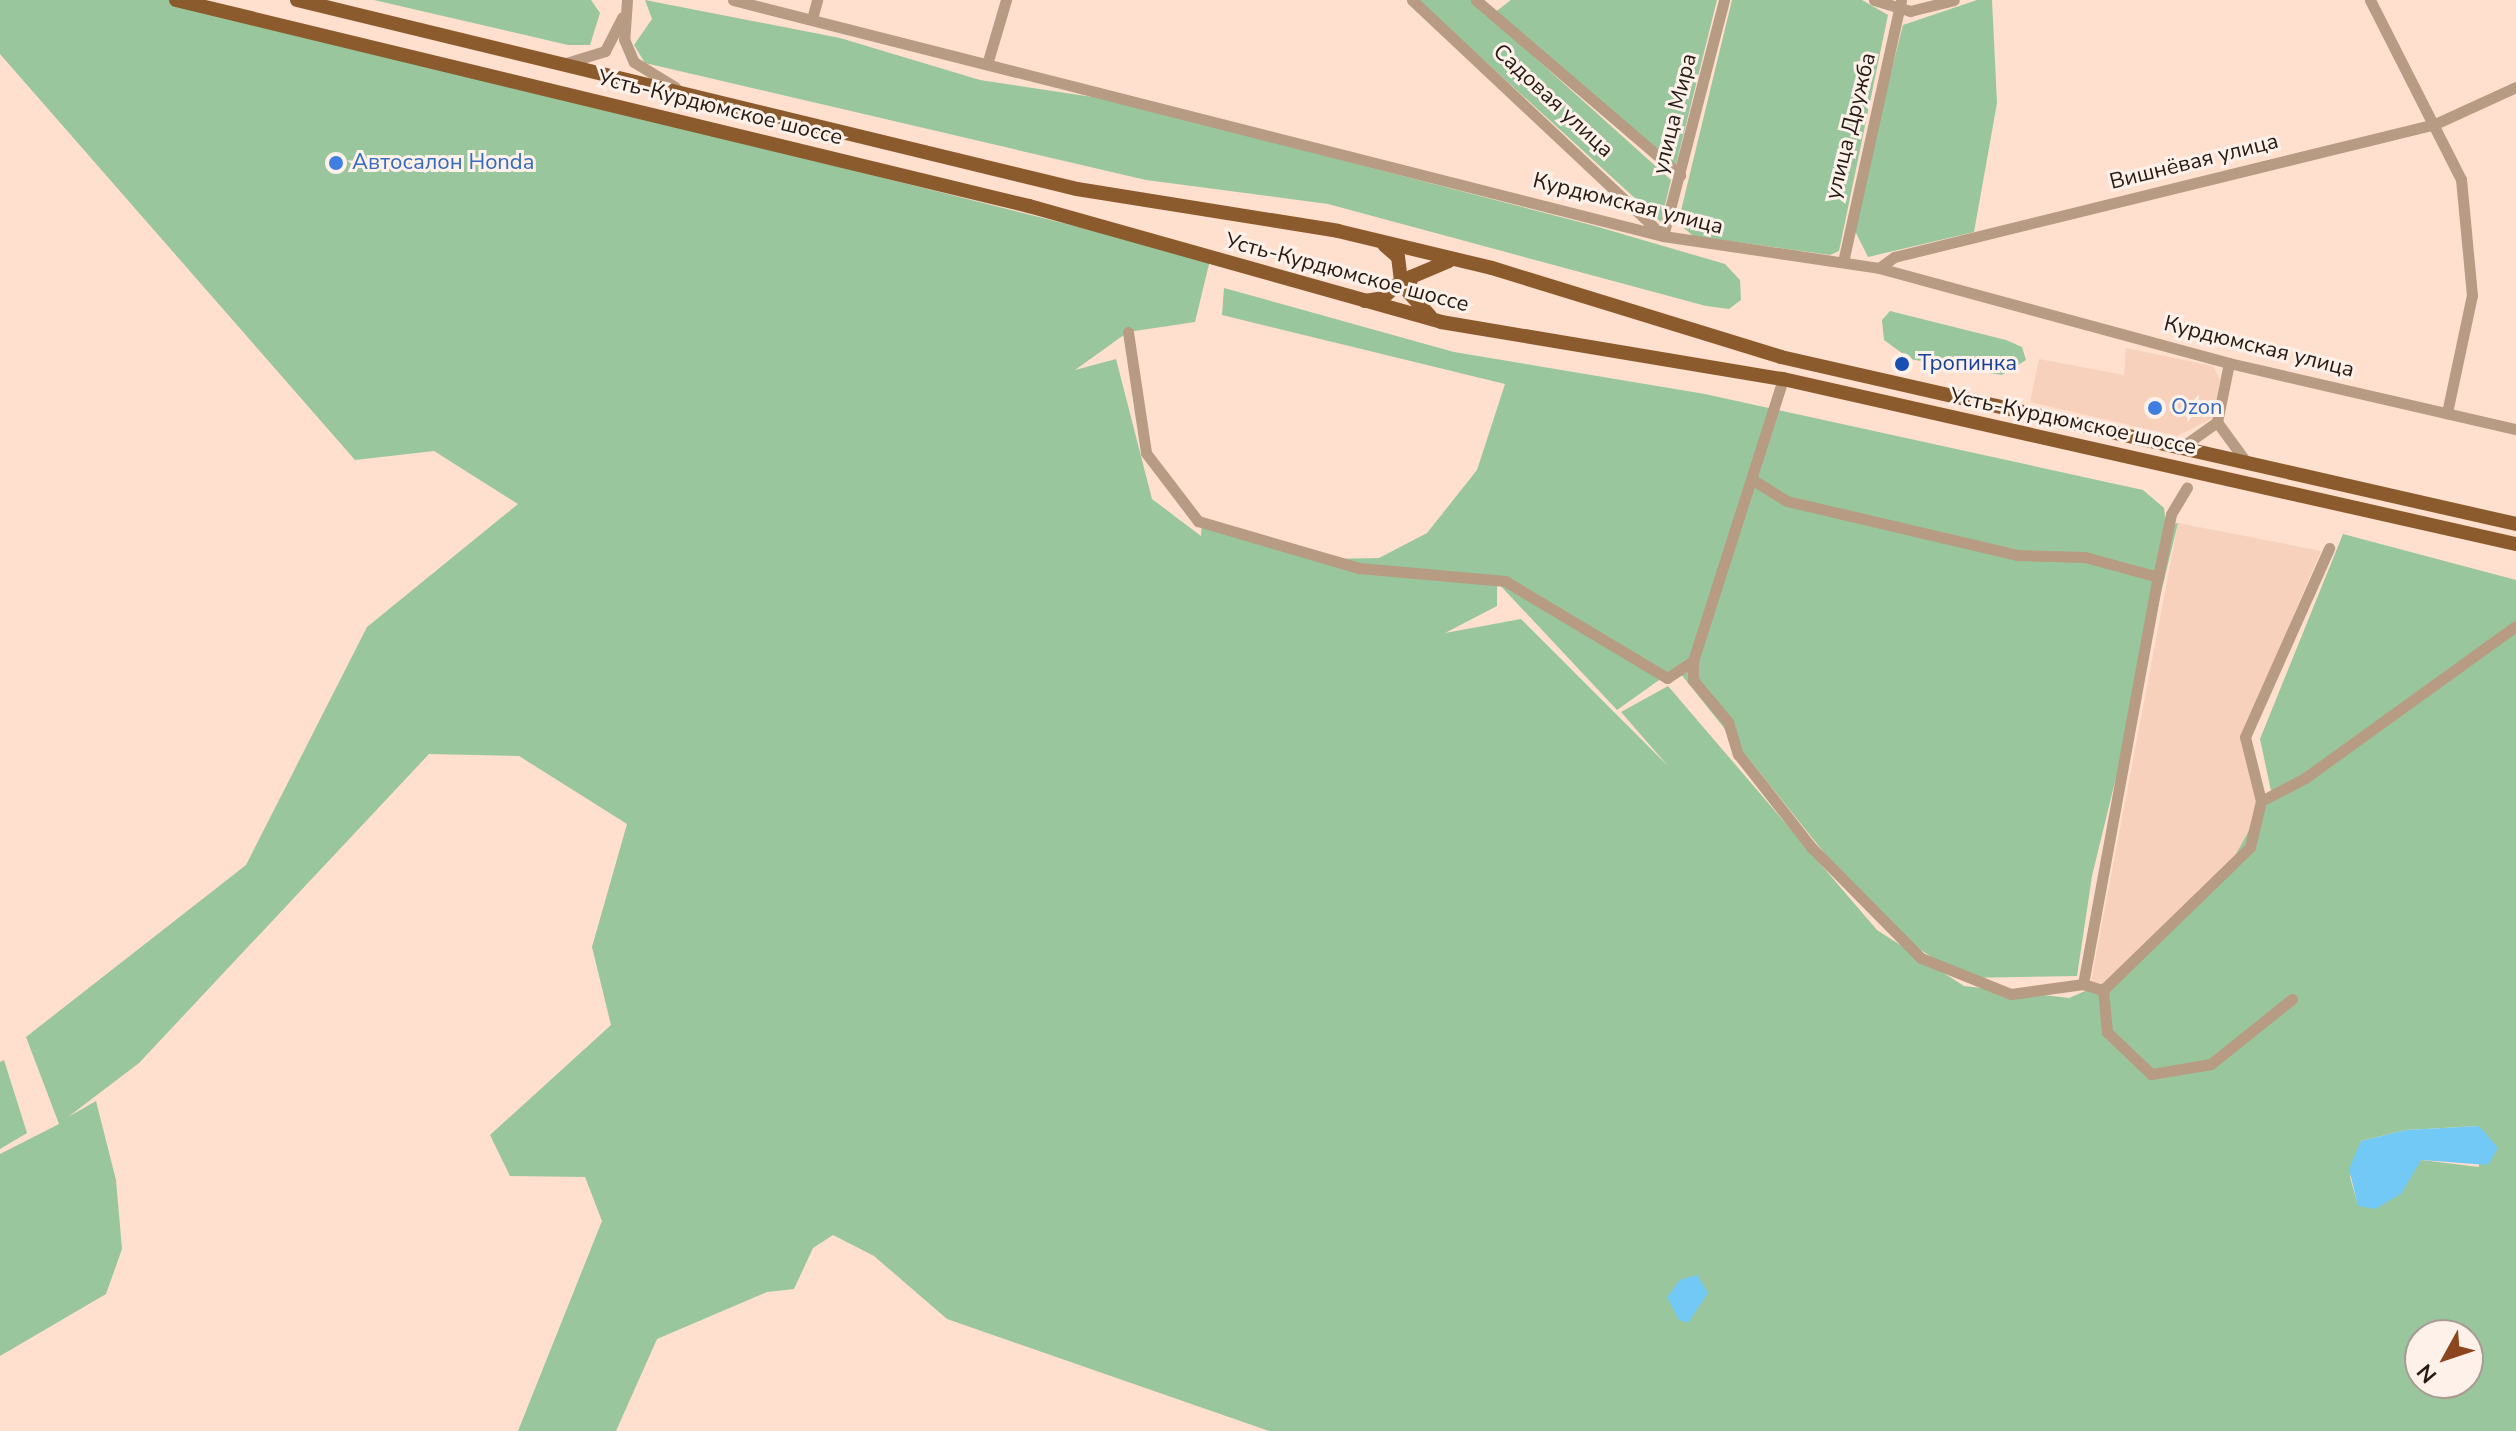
<!DOCTYPE html>
<html>
<head>
<meta charset="utf-8">
<style>
  body { margin:0 }
  #map { position:relative; width:2516px; height:1431px; overflow:hidden; background:#ffdfce; font-family:"Nunito Sans",sans-serif }
  div>[style] { position:absolute }
  .built>* { inset:0; background:#f8d1bd }
  .green>* { inset:0; background:#99c69c }
  .water>* { inset:0; background:#73c9f5 }
  .minor>* { height:11px; margin:-5.5px; padding:0 5.5px; transform-origin:5.5px; border-radius:5.5px; background:#b79b83 }
  .major>* { height:14px; margin:-7px; padding:0 7px; transform-origin:7px; border-radius:7px; background:#8b5b2d }
  .dots>* { width:22px; height:22px; translate:-50% -50%; box-sizing:border-box; border:4px solid #fef1ea; border-radius:50% }
  span { translate:-50% -50%; white-space:nowrap; text-align:center; line-height:1.15; -webkit-text-stroke:6px #fef1ea; paint-order:stroke }
  .street-label { font-size:22px; color:#251a14 }
  .shop-label { font-size:22px; color:#366cbe }
  .left { translate:0 -50%; text-align:left }
  .transit-label { font-size:22px; color:#164399 }
  .north { position:absolute; left:2404px; top:1319px; width:80px; height:80px; box-sizing:border-box; background:#fef1ea; border:2px solid #a79b94; border-radius:50%; rotate:230deg; font-size:22px; font-weight:700; line-height:32px; text-align:center; color:#251a14 }
  .north::after { content:''; display:block; margin:auto; width:28px; height:36px; background:#8c461e; clip-path:polygon(50% 0,100% 100%,50% 72%,0 100%) }
</style>
</head>
<body>
<div id="map">
  <div class="built">
    <div style="clip-path:polygon(2126px 348px,2213px 366px,2220px 379px,2213px 418px,2177px 436px,2030px 402px,2039px 359px,2124px 375px)"></div>
    <div style="clip-path:polygon(2178px 523px,2321px 551px,2241px 738px,2258px 800px,2245px 848px,2102px 986px,2091px 981px)"></div>
  </div>
  <div class="green">
    <div style="clip-path:polygon(evenodd,0 0,176px 0,1210px 260px,1195px 322px,1128px 332px,1075px 370px,1116px 359px,1152px 499px,1201px 536px,1202px 521px,1331px 559px,1379px 558px,1427px 533px,1477px 470px,1505px 384px,1222px 315px,1224px 288px,1454px 352px,1705px 394px,2143px 490px,2164px 508px,2166px 526px,2178px 523px,2092px 876px,2077px 976px,1964px 978px,1882px 925px,1676px 668px,1617px 710px,1497px 582px,1497px 606px,1445px 633px,1521px 619px,1668px 766px,1621px 712px,1668px 686px,1877px 930px,1964px 986px,2069px 998px,2126px 973px,2221px 881px,2271px 791px,2260px 739px,2343px 534px,2516px 580px,2516px 1431px,1269px 1431px,947px 1319px,874px 1256px,833px 1235px,813px 1248px,794px 1289px,767px 1292px,657px 1339px,616px 1431px,518px 1431px,602px 1221px,585px 1177px,510px 1176px,490px 1135px,611px 1025px,592px 947px,627px 824px,519px 756px,429px 754px,139px 1063px,68px 1117px,96px 1101px,116px 1180px,122px 1249px,106px 1294px,0 1356px,0 1154px,59px 1124px,26px 1037px,246px 865px,367px 627px,518px 504px,434px 451px,355px 460px,0 54px,0 0,2479px 1126px,2479px 1167px,2421px 1160px,2357px 1202px,2350px 1177px,2361px 1141px,2406px 1130px,2479px 1126px,0 0,2420px 1335px,2468px 1335px,2468px 1383px,2420px 1383px,2420px 1335px)"></div>
    <div style="clip-path:polygon(374px 0,591px 0,600px 13px,590px 45px,568px 45px)"></div>
    <div style="clip-path:polygon(645px 0,840px 38px,980px 80px,1106px 99px,1595px 226px,1725px 264px,1740px 280px,1741px 300px,1729px 309px,1706px 306px,1328px 204px,1146px 180px,645px 63px,634px 45px,652px 19px)"></div>
    <div style="clip-path:polygon(1418px 0,1471px 0,1671px 180px,1661px 222px)"></div>
    <div style="clip-path:polygon(1511px 0,1717px 0,1676px 165px,1494px 13px)"></div>
    <div style="clip-path:polygon(1732px 0,1862px 0,1888px 15px,1839px 251px,1830px 255px,1693px 236px,1678px 223px)"></div>
    <div style="clip-path:polygon(1977px 0,1992px 0,1997px 103px,1974px 232px,1868px 257px,1852px 225px,1903px 25px)"></div>
    <div style="clip-path:polygon(1890px 311px,2006px 340px,2022px 347px,2026px 360px,2002px 375px,1910px 359px,1884px 340px,1882px 320px)"></div>
    <div style="clip-path:polygon(4px 1060px,27px 1133px,0 1149px,0 1062px)"></div>
  </div>
  <div class="water">
    <div style="clip-path:polygon(2479px 1126px,2498px 1148px,2488px 1165px,2421px 1160px,2401px 1194px,2375px 1209px,2358px 1206px,2349px 1169px,2361px 1141px,2406px 1130px)"></div>
    <div style="clip-path:polygon(1697px 1275px,1708px 1293px,1688px 1323px,1679px 1320px,1667px 1297px,1680px 1280px)"></div>
  </div>
  <div class="minor">
    <div style="left:627px;top:0;width:39px;rotate:94deg"></div>
    <div style="left:624px;top:39px;width:25px;rotate:67deg"></div>
    <div style="left:634px;top:62px;width:48px;rotate:31.4deg"></div>
    <div style="left:733px;top:0;width:959px;rotate:14.24deg"></div>
    <div style="left:1663px;top:236px;width:218px;rotate:8.4deg"></div>
    <div style="left:1879px;top:268px;width:363px;rotate:15.2deg"></div>
    <div style="left:2229px;top:363px;width:294px;rotate:13deg"></div>
    <div style="left:1412px;top:0;width:345px;rotate:43.2deg"></div>
    <div style="left:1663px;top:236px;width:244px;rotate:-75.5deg"></div>
    <div style="left:1476px;top:0;width:269px;rotate:40.6deg"></div>
    <div style="left:1874px;top:0;width:38px;rotate:17deg"></div>
    <div style="left:1910px;top:11px;width:45px;rotate:-14deg"></div>
    <div style="left:2370px;top:0;width:201px;rotate:63.1deg"></div>
    <div style="left:2461px;top:179px;width:117px;rotate:84.6deg"></div>
    <div style="left:2472px;top:295px;width:121px;rotate:102deg"></div>
    <div style="left:812px;top:19px;width:20px;rotate:-75deg"></div>
    <div style="left:988px;top:61px;width:64px;rotate:-73.6deg"></div>
    <div style="left:566px;top:63px;width:41px;rotate:-17.1deg"></div>
    <div style="left:605px;top:51px;width:38px;rotate:-63deg"></div>
    <div style="left:1843px;top:262px;width:268px;rotate:-77.5deg"></div>
    <div style="left:1879px;top:268px;width:19px;rotate:-36deg"></div>
    <div style="left:1894px;top:257px;width:557px;rotate:-13.81deg"></div>
    <div style="left:2435px;top:124px;width:89px;rotate:-24.6deg"></div>
    <div style="left:1128px;top:332px;width:122px;rotate:81.5deg"></div>
    <div style="left:1146px;top:453px;width:86px;rotate:52.6deg"></div>
    <div style="left:1198px;top:521px;width:168px;rotate:16.3deg"></div>
    <div style="left:1359px;top:568px;width:147px;rotate:5.1deg"></div>
    <div style="left:1505px;top:581px;width:189px;rotate:30.9deg"></div>
    <div style="left:1667px;top:678px;width:31px;rotate:-33deg"></div>
    <div style="left:1783px;top:379px;width:296px;rotate:107.7deg"></div>
    <div style="left:1693px;top:661px;width:19px;rotate:90deg"></div>
    <div style="left:1693px;top:680px;width:55px;rotate:50.2deg"></div>
    <div style="left:1728px;top:722px;width:34px;rotate:73deg"></div>
    <div style="left:1738px;top:754px;width:120px;rotate:51.8deg"></div>
    <div style="left:1812px;top:848px;width:155px;rotate:45.3deg"></div>
    <div style="left:1921px;top:958px;width:97px;rotate:21.8deg"></div>
    <div style="left:2011px;top:994px;width:73px;rotate:-7.9deg"></div>
    <div style="left:2083px;top:984px;width:21px;rotate:17deg"></div>
    <div style="left:2217px;top:422px;width:51px;rotate:53.8deg"></div>
    <div style="left:2179px;top:449px;width:47px;rotate:-35.4deg"></div>
    <div style="left:2217px;top:422px;width:60px;rotate:-78.5deg"></div>
    <div style="left:1753px;top:480px;width:40px;rotate:32deg"></div>
    <div style="left:1787px;top:501px;width:237px;rotate:13.2deg"></div>
    <div style="left:2018px;top:555px;width:67px;rotate:1.7deg"></div>
    <div style="left:2085px;top:557px;width:76px;rotate:15.3deg"></div>
    <div style="left:2261px;top:801px;width:66px;rotate:-104deg"></div>
    <div style="left:2245px;top:737px;width:207px;rotate:-66deg"></div>
    <div style="left:2083px;top:984px;width:414px;rotate:-79.6deg"></div>
    <div style="left:2158px;top:577px;width:64px;rotate:-78.3deg"></div>
    <div style="left:2171px;top:514px;width:31px;rotate:-59deg"></div>
    <div style="left:2292px;top:999px;width:104px;rotate:141.3deg"></div>
    <div style="left:2211px;top:1064px;width:61px;rotate:170.5deg"></div>
    <div style="left:2151px;top:1074px;width:61px;rotate:-136.3deg"></div>
    <div style="left:2107px;top:1032px;width:42px;rotate:-95.4deg"></div>
    <div style="left:2103px;top:990px;width:205px;rotate:-44.2deg"></div>
    <div style="left:2250px;top:847px;width:47px;rotate:-76.6deg"></div>
    <div style="left:2261px;top:801px;width:50px;rotate:-27.6deg"></div>
    <div style="left:2305px;top:778px;width:260px;rotate:-35.8deg"></div>
  </div>
  <div class="major">
    <div style="left:176px;top:0;width:878px;rotate:13.58deg"></div>
    <div style="left:1029px;top:206px;width:428px;rotate:15.7deg"></div>
    <div style="left:1441px;top:322px;width:347px;rotate:9.5deg"></div>
    <div style="left:1783px;top:379px;width:751px;rotate:12.69deg"></div>
    <div style="left:297px;top:0;width:803px;rotate:13.62deg"></div>
    <div style="left:1077px;top:189px;width:264px;rotate:9.1deg"></div>
    <div style="left:1338px;top:231px;width:158px;rotate:13.5deg"></div>
    <div style="left:1492px;top:268px;width:302px;rotate:17.1deg"></div>
    <div style="left:1781px;top:357px;width:754px;rotate:12.8deg"></div>
    <div style="left:1365px;top:301px;width:18px;rotate:-9deg"></div>
    <div style="left:1383px;top:298px;width:25px;rotate:-43deg"></div>
    <div style="left:1401px;top:281px;width:24px;rotate:-97deg"></div>
    <div style="left:1398px;top:257px;width:18px;rotate:-139deg"></div>
    <div style="left:1430px;top:316px;width:31px;rotate:-132deg"></div>
    <div style="left:1409px;top:293px;width:16px;rotate:-83deg"></div>
    <div style="left:1411px;top:277px;width:41px;rotate:-22.8deg"></div>
  </div>
  <div class="dots">
    <div style="left:336px;top:163px;background:#3f7fe0"></div>
    <div style="left:1902px;top:364px;background:#1a4fb4"></div>
    <div style="left:2155px;top:408px;background:#3f7fe0"></div>
  </div>
  <div class="street-label">
    <span style="left:1553px;top:101px;rotate:43deg">Садовая улица</span>
    <span style="left:720px;top:108px;rotate:14deg">Усть-Курдюмское шоссе</span>
    <span style="left:1675px;top:114px;rotate:-76deg">улица Мира</span>
    <span style="left:1851px;top:126px;rotate:-76deg">улица Дружба</span>
    <span style="left:2194px;top:162px;rotate:-14deg">Вишнёвая улица</span>
    <span style="left:1628px;top:204px;rotate:14deg">Курдюмская улица</span>
    <span style="left:1347px;top:273px;rotate:15deg">Усть-Курдюмское шоссе</span>
    <span style="left:2259px;top:347px;rotate:14deg">Курдюмская улица</span>
    <span style="left:2073px;top:422px;rotate:12deg">Усть-Курдюмское шоссе</span>
  </div>
  <div class="shop-label">
    <span class="left" style="left:352px;top:163px">Автосалон Honda</span>
    <span class="left" style="left:2171px;top:408px">Ozon</span>
  </div>
  <div class="transit-label">
    <span class="left" style="left:1918px;top:364px">Тропинка</span>
  </div>
  <div class="north">N</div>
</div>
</body>
</html>
